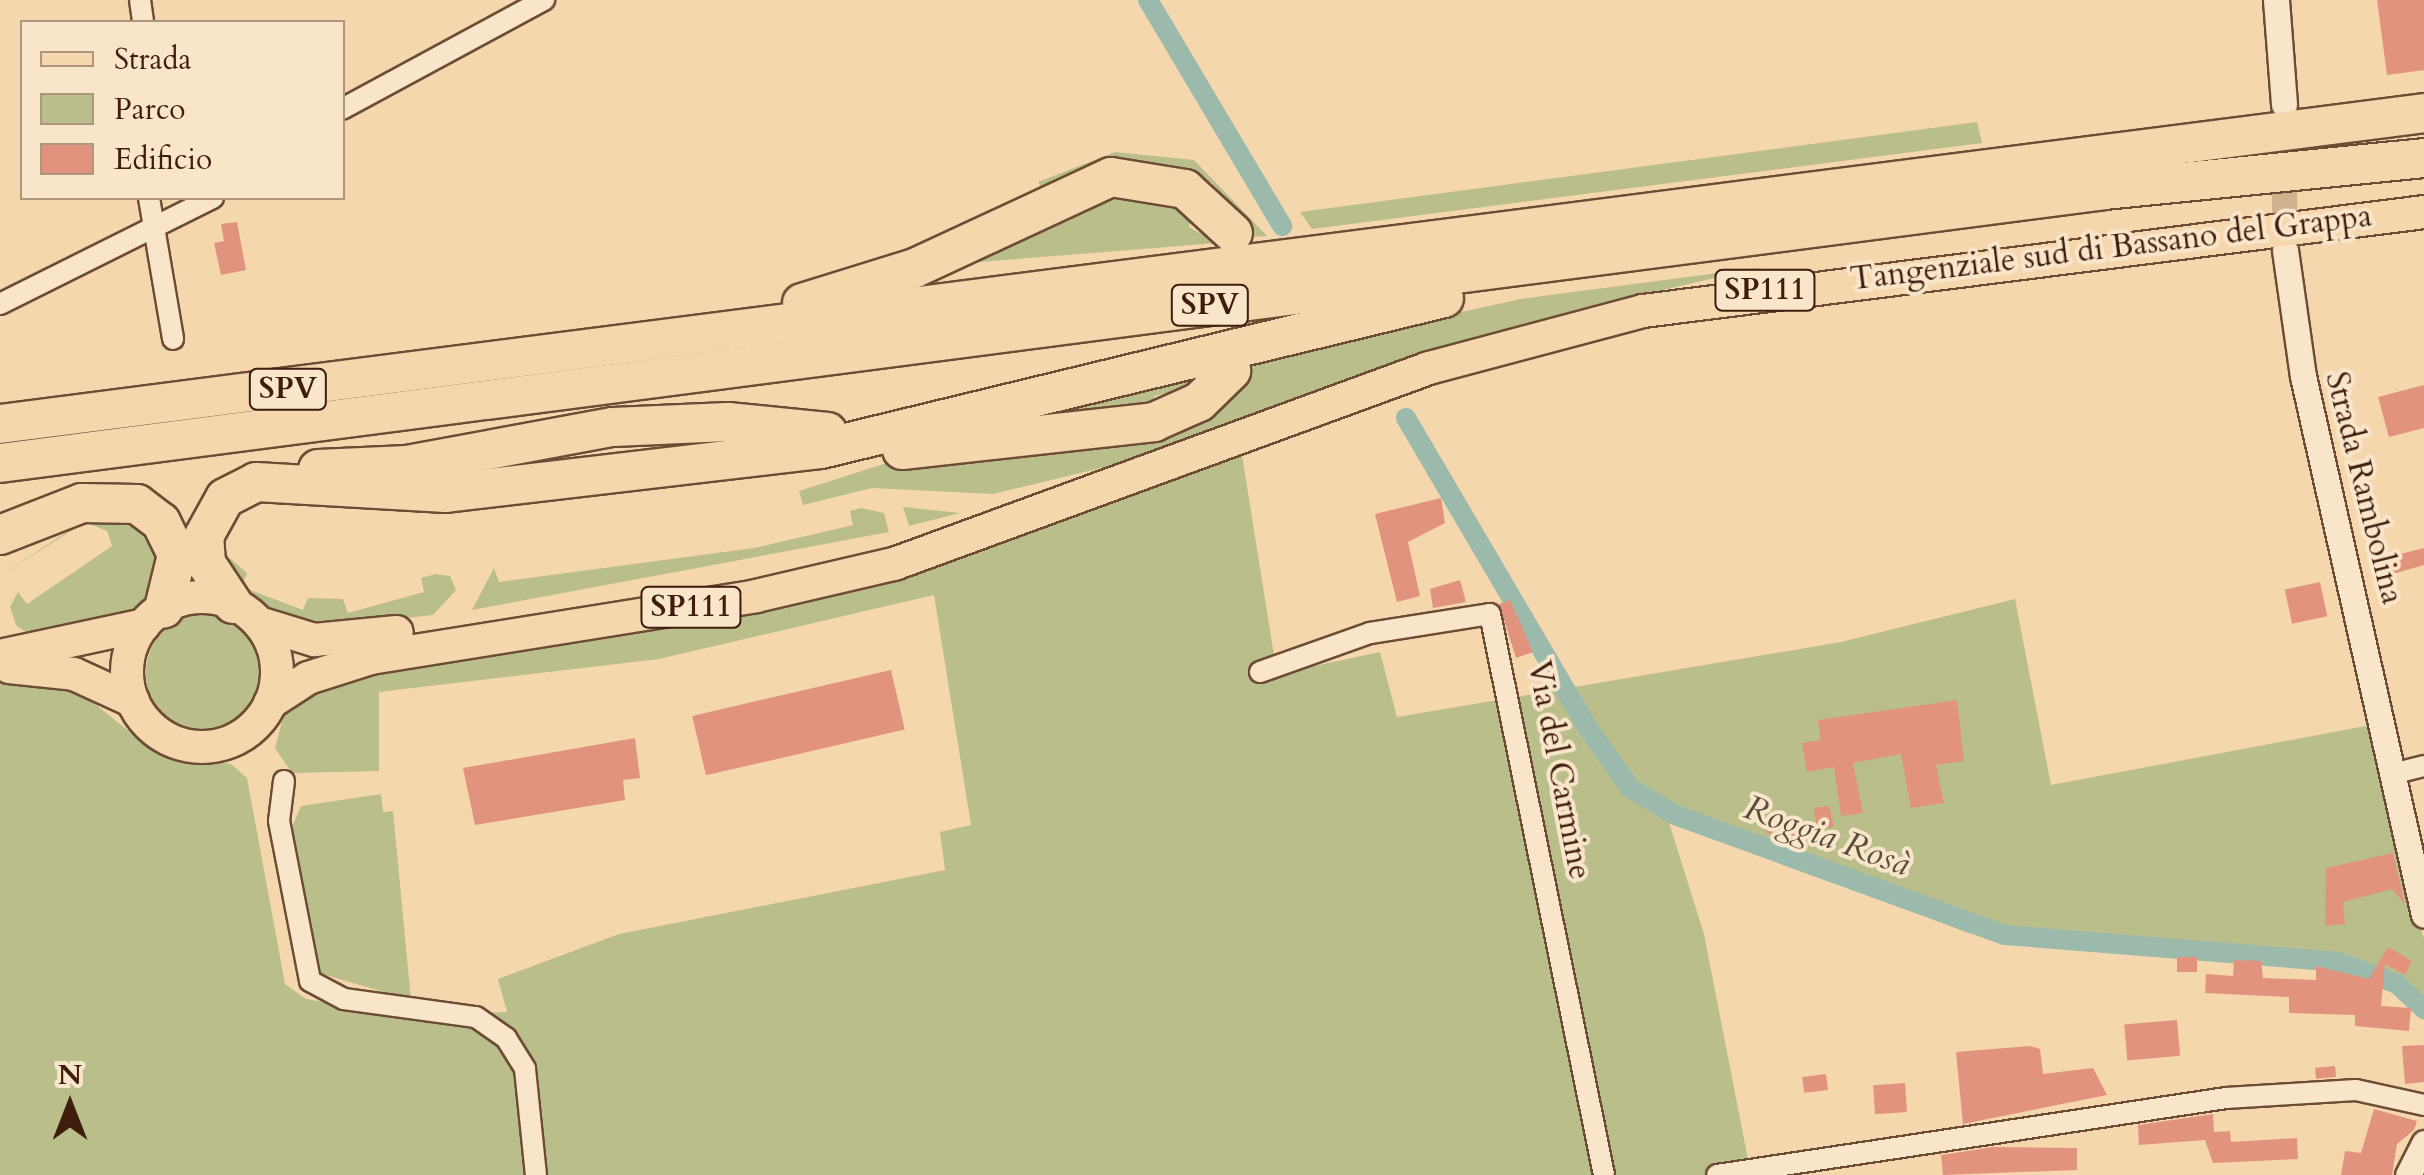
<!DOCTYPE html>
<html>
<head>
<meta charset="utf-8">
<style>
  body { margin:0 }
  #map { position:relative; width:2424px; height:1175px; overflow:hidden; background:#f5d7ae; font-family:Cardo,serif }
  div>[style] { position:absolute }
  .green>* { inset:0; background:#babe8b }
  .round { border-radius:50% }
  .canal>* { height:20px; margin:-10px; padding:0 10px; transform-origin:10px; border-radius:10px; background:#9cbaab }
  .building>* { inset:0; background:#e2937d; transform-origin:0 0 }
  .tertiary-tunnel>* { height:25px; margin-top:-12.5px; transform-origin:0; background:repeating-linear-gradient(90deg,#d1b28e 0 25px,transparent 0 37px) }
  .roads { filter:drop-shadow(2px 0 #6c4c35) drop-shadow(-2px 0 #6c4c35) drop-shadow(0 2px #6c4c35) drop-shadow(0 -2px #6c4c35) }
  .minor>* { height:20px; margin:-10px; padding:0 10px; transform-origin:10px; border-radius:10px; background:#f8e5ca }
  .tertiary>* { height:25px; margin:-12.5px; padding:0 12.5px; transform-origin:12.5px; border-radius:12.5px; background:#f8e5ca }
  .primary>* { height:32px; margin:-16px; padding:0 16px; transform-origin:16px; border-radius:16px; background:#f5d7ae }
  .primary>.ring { margin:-16px; padding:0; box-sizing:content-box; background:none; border:32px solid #f5d7ae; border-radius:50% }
  .motorway>* { height:38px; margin:-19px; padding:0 19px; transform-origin:19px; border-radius:19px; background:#f5d7ae }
  span { translate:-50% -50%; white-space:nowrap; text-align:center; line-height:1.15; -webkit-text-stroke:8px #f8e5ca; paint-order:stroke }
  .shield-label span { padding:2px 8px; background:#f8e5ca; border:2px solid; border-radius:8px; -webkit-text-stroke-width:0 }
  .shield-label { font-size:30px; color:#3f1d0d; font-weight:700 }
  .street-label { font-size:32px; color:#3f1d0d }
  .water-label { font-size:35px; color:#5b4c3c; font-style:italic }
  .legend { position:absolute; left:20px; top:20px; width:325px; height:180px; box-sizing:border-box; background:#f8e5ca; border:2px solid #ae957e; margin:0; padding:12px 18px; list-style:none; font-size:30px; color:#3f1d0d }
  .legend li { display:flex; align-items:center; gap:20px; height:50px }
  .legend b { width:50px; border:2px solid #ae957e }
  .north { position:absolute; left:20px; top:1055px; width:100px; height:100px; -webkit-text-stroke:8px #f8e5ca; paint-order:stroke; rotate:0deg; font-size:28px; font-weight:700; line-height:40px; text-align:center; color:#3f1d0d }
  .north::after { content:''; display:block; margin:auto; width:35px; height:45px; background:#3f1d0d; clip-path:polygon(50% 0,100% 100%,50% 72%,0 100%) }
</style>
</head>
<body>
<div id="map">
  <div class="green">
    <div style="clip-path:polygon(1977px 122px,1982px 143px,1312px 229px,1300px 212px)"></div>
    <div style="clip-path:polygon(1115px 152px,1194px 160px,1267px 236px,1251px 237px,1211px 182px,1044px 192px,1038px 182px)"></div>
    <div style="clip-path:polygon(1148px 194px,1192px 212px,1189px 227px,1217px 243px,955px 264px,1111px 195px)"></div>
    <div style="clip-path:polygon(1763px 267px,1571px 311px,1109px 466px,993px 494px,872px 488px,803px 505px,799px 491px,915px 454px,1012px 446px,1239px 380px,1254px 357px,1521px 299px)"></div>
    <div style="clip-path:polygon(1215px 358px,1192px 387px,1154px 396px,1155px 406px,964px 423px)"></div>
    <div style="clip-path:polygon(1241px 449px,1277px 674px,1380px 652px,1397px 717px,1841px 642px,2015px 599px,2051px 785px,2371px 725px,2424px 939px,2424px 1019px,2393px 990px,2344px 969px,1968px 933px,1667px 816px,1704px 934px,1751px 1175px,0 1175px,0 681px,75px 688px,146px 745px,231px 764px,247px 778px,285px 984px,306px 999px,407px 1016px,507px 1012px,498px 979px,619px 934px,945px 870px,940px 832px,971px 825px,934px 595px,659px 659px,379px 692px,379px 771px,292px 773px,275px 748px,286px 706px,325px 682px,684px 617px)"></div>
    <div style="clip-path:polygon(903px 507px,960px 513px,909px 526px)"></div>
    <div style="clip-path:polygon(861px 508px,884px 513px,889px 532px,472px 610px,494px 568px,499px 582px,754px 548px,853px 525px,850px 511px)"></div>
    <div style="clip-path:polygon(125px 519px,146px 531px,160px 560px,141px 610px,31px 636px,16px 625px,10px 607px,18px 592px,27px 604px,112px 546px,107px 531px,85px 522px,0 576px,85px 520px)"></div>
    <div style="clip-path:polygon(231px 559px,247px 573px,242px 587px,303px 610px,308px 598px,343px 599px,348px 613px,424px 592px,421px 578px,436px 574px,450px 576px,456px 590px,433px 615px,324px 627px,266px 611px,218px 564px)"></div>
    <div class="round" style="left:146px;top:614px;width:118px;height:118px"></div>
    <div style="clip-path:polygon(381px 794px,383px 812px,393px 811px,411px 1000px,319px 973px,291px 829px,301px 806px)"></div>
  </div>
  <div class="canal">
    <div style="left:1148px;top:0;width:263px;rotate:59.3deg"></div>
    <div style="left:1406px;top:418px;width:359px;rotate:59.6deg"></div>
    <div style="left:1588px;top:728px;width:73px;rotate:55deg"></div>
    <div style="left:1630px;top:788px;width:52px;rotate:31deg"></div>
    <div style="left:1675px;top:815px;width:351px;rotate:20deg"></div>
    <div style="left:2005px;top:935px;width:335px;rotate:4.6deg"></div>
    <div style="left:2339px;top:962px;width:62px;rotate:20.8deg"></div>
    <div style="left:2397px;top:984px;width:37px;rotate:43deg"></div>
  </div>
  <div class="building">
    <div style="clip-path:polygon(2377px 0,2424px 0,2424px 70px,2387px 75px)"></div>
    <div style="clip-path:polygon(237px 222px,246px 270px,221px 275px,214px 243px,224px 241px,221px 224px)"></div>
    <div style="clip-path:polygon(2424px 385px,2424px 428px,2389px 437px,2378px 397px)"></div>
    <div style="clip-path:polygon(1441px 498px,1445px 523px,1408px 542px,1420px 596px,1397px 602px,1375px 514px)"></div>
    <div style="clip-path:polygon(2424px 548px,2424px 565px,2382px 577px,2377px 560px)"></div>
    <div style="clip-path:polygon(1460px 580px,1466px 602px,1433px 608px,1430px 589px)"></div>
    <div style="left:2320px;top:582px;width:35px;height:36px;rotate:78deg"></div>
    <div style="clip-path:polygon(1510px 600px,1533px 652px,1516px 658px,1499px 604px)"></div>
    <div style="left:891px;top:670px;width:61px;height:204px;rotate:77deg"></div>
    <div style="clip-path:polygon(1957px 700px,1964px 761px,1936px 765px,1944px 803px,1911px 808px,1901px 754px,1853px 763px,1863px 813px,1841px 816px,1834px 767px,1807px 772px,1802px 743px,1821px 740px,1818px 720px)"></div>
    <div style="clip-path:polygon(635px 738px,640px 778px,623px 780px,625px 800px,475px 825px,463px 768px)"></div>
    <div style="clip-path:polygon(1829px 806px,1834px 827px,1817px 829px,1814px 808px)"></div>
    <div style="left:1770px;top:818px;width:50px;height:15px;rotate:16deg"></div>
    <div style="clip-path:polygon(2393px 853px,2405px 904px,2392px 889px,2343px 902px,2345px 924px,2325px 926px,2326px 868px)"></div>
    <div style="clip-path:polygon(2388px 947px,2412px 961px,2405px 975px,2385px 964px,2381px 1006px,2411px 1008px,2409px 1031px,2355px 1026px,2355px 1015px,2289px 1013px,2289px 997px,2205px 993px,2206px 974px,2233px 976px,2234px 960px,2261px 961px,2263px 978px,2316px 980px,2316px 966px,2369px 979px)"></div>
    <div style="left:2177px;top:957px;width:20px;height:15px"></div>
    <div style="left:2177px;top:1020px;width:36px;height:53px;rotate:85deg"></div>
    <div style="clip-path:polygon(2424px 1045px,2424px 1082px,2405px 1084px,2402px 1046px)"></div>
    <div style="clip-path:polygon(2030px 1046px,2040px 1049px,2043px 1074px,2093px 1068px,2107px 1095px,1963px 1124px,1956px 1052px)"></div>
    <div style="left:2335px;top:1066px;width:11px;height:20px;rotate:85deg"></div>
    <div style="left:1826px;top:1074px;width:16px;height:24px;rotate:83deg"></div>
    <div style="left:1905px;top:1083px;width:29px;height:32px;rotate:86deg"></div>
    <div style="clip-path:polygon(2374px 1109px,2417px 1121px,2414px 1130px,2397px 1144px,2392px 1175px,2341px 1175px,2345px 1151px,2361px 1153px)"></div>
    <div style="clip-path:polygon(2213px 1114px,2214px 1132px,2230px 1131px,2231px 1142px,2297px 1138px,2298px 1159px,2213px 1163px,2205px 1140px,2139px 1145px,2138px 1125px)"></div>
    <div style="clip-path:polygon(1993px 1147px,2077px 1148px,2077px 1170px,1943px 1175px,1941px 1155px)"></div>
  </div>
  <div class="tertiary-tunnel">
    <div style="left:2284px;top:115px;width:130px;rotate:89.6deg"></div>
  </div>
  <div class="roads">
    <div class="minor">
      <div style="left:140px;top:0;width:22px;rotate:82deg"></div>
      <div style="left:342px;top:109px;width:230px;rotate:-28.4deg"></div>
      <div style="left:149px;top:198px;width:143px;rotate:80.3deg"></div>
      <div style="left:0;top:304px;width:238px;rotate:-26.5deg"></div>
      <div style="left:1260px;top:672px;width:117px;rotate:-19.5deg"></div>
      <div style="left:1370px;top:633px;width:121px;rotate:-9deg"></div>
      <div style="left:1490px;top:614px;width:572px;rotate:78.51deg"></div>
      <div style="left:2396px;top:773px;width:29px;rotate:-14deg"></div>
      <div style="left:284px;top:781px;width:40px;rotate:97.1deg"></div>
      <div style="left:279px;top:821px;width:163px;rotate:79deg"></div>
      <div style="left:310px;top:981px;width:38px;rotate:28deg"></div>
      <div style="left:344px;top:999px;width:133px;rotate:7.8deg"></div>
      <div style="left:476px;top:1017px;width:37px;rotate:35deg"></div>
      <div style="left:506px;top:1038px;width:36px;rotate:58deg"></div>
      <div style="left:525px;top:1069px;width:107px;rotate:84.1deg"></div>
      <div style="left:1717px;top:1175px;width:515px;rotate:-8.6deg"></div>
      <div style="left:2226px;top:1098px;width:130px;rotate:-3.5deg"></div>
      <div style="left:2356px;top:1090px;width:70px;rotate:12.4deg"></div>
    </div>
    <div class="tertiary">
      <div style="left:2276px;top:0;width:105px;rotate:85.6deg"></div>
      <div style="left:2285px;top:250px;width:127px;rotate:81.9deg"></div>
      <div style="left:2303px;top:376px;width:552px;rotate:77.35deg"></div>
      <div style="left:2408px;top:1175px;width:36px;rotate:-63deg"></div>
    </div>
    <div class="primary">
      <div class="ring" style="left:127px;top:597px;width:118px;height:118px"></div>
      <div style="left:259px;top:623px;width:58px;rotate:17.2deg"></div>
      <div style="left:314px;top:640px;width:83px;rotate:-5.5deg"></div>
      <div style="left:0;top:656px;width:147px;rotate:-12.1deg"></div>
      <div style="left:9px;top:667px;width:65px;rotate:6.1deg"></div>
      <div style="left:74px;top:674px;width:65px;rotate:24.6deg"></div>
      <div style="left:270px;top:703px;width:45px;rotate:-33.3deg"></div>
      <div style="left:308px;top:678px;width:66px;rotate:-17.6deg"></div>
      <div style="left:371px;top:658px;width:390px;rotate:-9.1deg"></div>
      <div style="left:756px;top:596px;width:142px;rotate:-13.1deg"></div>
      <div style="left:894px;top:564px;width:570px;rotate:-20.12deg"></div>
      <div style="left:1429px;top:368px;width:221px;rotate:-14.9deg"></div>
      <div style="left:1643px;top:311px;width:787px;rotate:-7.22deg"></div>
    </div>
    <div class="motorway">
      <div style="left:802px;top:303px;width:118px;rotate:-17.2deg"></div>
      <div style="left:915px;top:268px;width:216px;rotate:-24.9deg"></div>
      <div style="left:1111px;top:177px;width:75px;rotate:9.2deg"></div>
      <div style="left:1185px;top:189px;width:65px;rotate:42.5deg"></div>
      <div style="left:0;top:424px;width:2444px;rotate:-7.31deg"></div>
      <div style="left:902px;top:450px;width:254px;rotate:-6.3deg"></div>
      <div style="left:1154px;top:422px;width:49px;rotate:-24deg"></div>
      <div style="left:1199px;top:402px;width:45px;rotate:-44.1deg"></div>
      <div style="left:0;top:463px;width:2122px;rotate:-7.39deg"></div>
      <div style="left:2104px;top:190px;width:322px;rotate:-5.7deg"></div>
      <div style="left:318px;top:469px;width:89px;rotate:-2.6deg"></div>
      <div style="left:407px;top:465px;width:209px;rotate:-10.5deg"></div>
      <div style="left:613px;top:427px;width:115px;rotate:-2.5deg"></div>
      <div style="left:728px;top:422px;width:100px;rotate:5.7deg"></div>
      <div style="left:0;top:535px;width:88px;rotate:-21.3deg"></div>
      <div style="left:82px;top:503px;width:55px;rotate:1deg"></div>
      <div style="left:137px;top:504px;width:30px;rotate:37deg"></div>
      <div style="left:161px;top:522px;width:37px;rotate:64deg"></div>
      <div style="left:177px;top:555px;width:55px;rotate:103.8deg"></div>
      <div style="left:233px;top:604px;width:49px;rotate:-123.4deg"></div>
      <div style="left:206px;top:563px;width:27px;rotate:-94deg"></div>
      <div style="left:204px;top:536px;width:43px;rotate:-61.1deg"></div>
      <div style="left:225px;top:498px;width:35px;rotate:-27deg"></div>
      <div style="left:256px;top:482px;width:190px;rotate:3.3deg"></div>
      <div style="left:446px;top:493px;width:378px;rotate:-6.7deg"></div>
      <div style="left:821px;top:449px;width:641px;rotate:-13.62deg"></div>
    </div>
  </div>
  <div class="shield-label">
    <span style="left:1765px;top:290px">SP111</span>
    <span style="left:1210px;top:305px">SPV</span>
    <span style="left:288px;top:389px">SPV</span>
    <span style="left:691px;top:607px">SP111</span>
  </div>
  <div class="street-label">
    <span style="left:2111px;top:248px;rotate:-7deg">Tangenziale sud di Bassano del Grappa</span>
    <span style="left:2364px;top:488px;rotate:76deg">Strada Rambolina</span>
    <span style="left:1559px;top:770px;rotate:79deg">Via del Carmine</span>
  </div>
  <div class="water-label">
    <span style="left:1827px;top:836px;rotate:20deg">Roggia Rosà</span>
  </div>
  <ul class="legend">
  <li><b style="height:12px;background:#f5d7ae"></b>Strada</li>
  <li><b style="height:28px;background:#babe8b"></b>Parco</li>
  <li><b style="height:28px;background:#e2937d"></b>Edificio</li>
  </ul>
  <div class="north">N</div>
</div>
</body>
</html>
